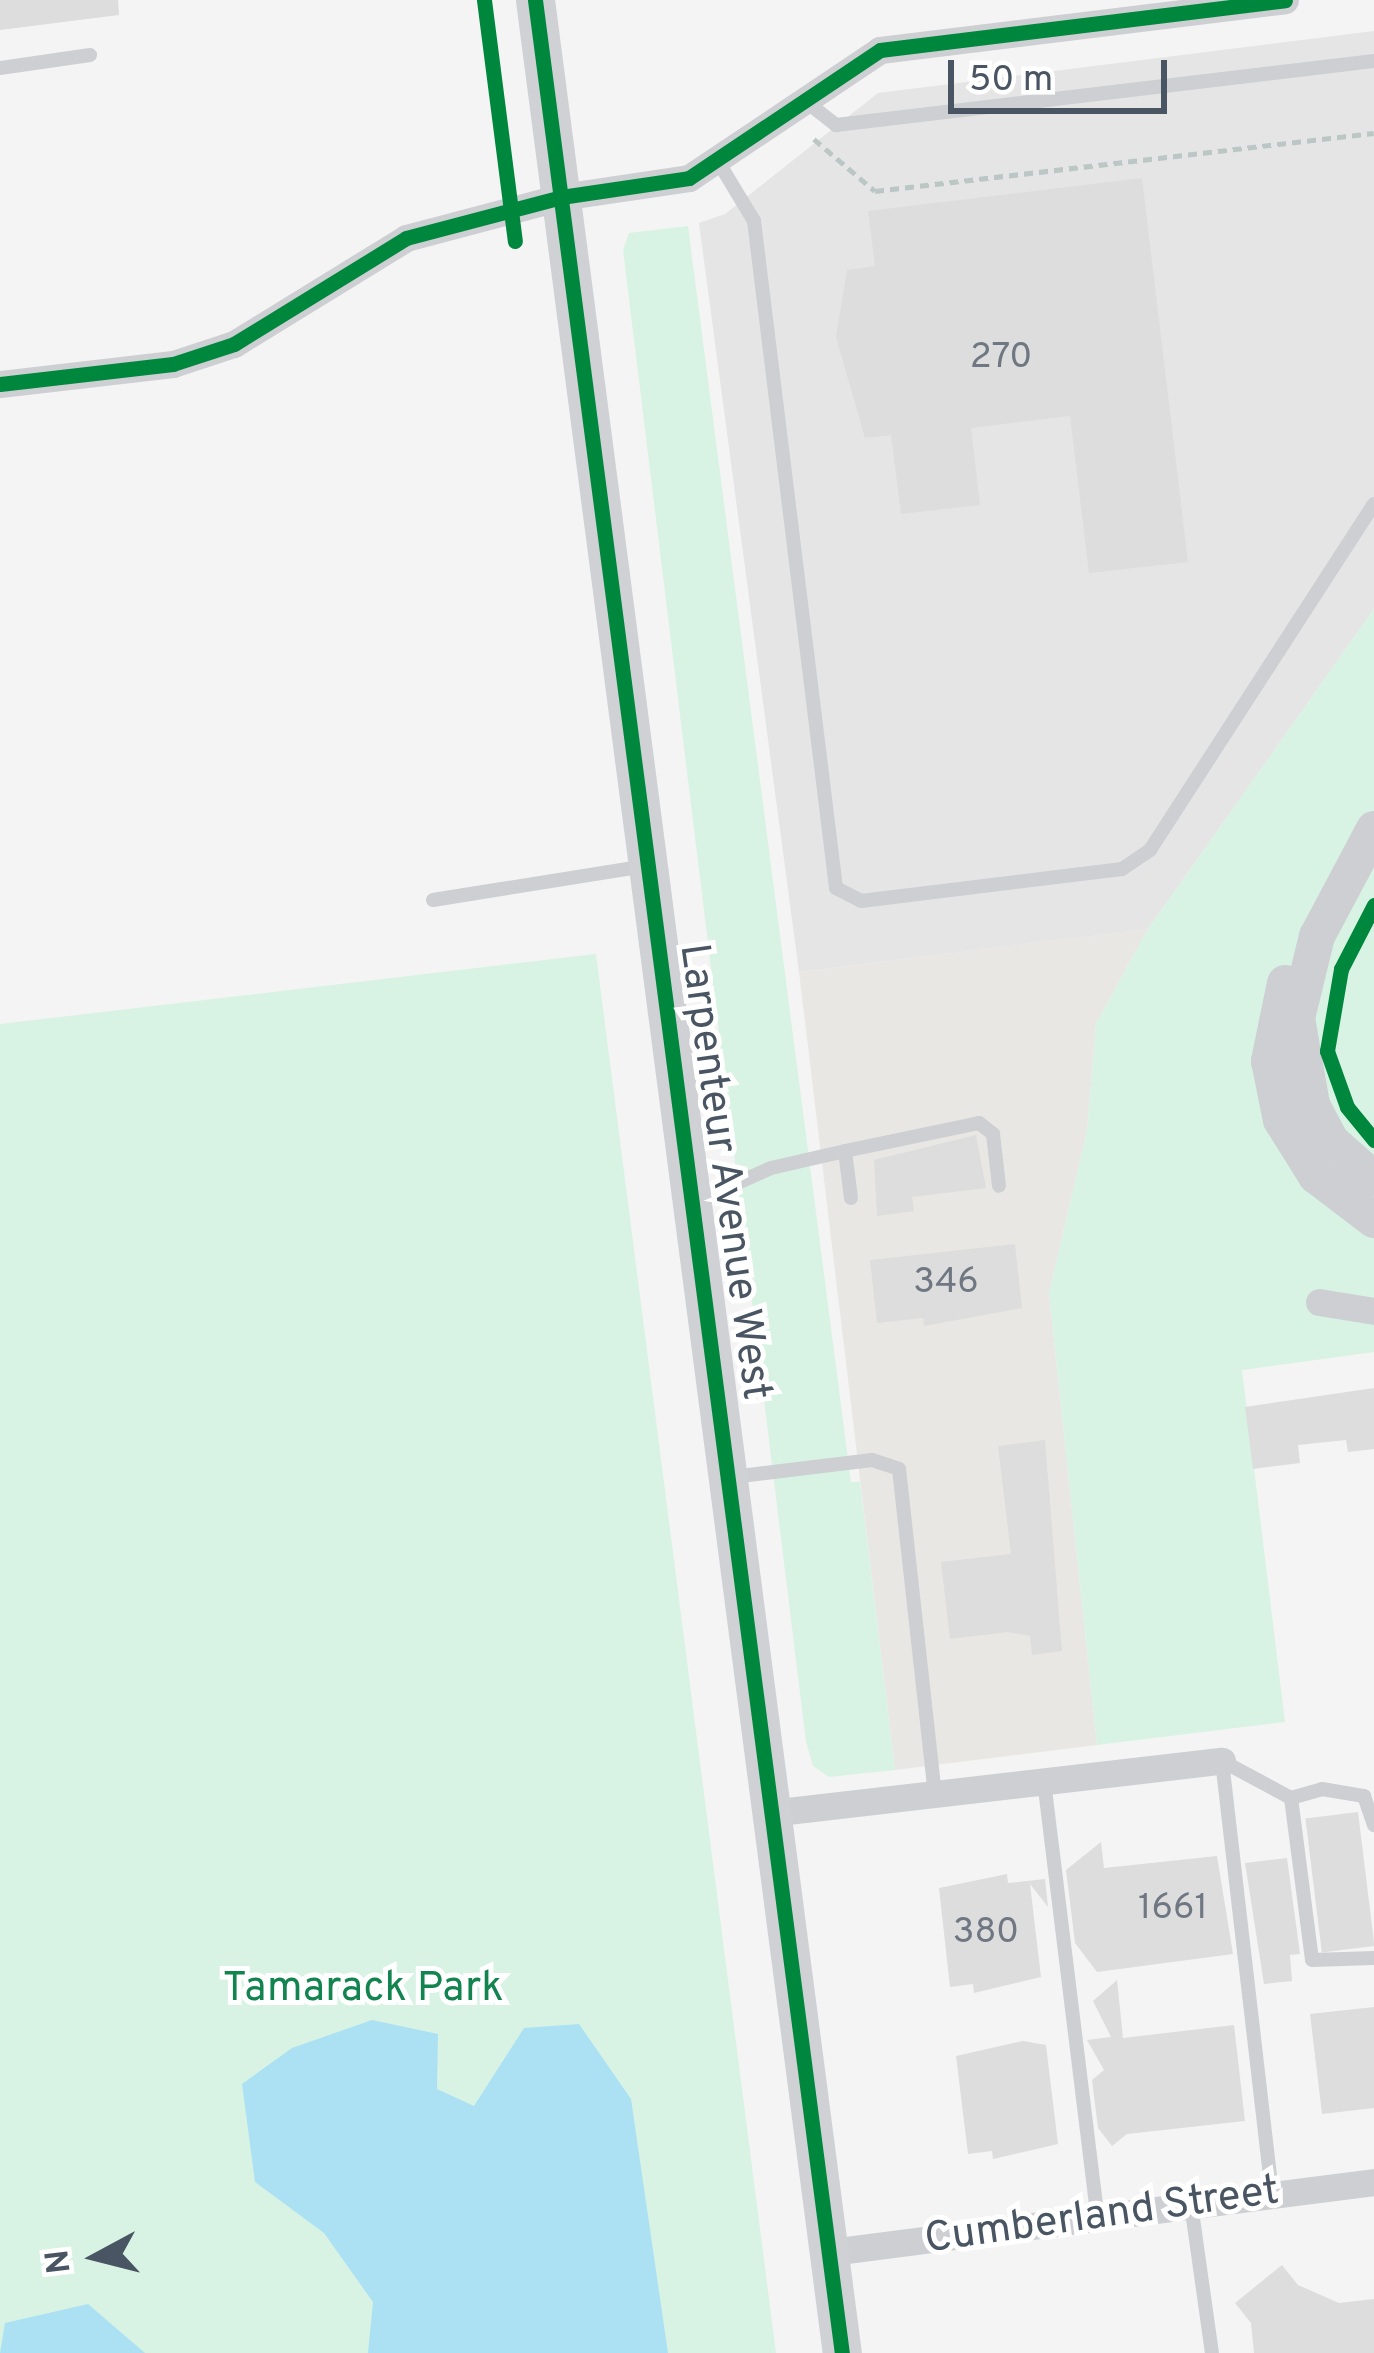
<!DOCTYPE html>
<html>
<head>
<meta charset="utf-8">
<style>
  body { margin:0 }
  #map { position:relative; width:1374px; height:2353px; overflow:hidden; background:#f4f4f4; font-family:Overpass,sans-serif }
  div>[style] { position:absolute }
  .commercial>* { inset:0; background:#e8e7e3 }
  .education>* { inset:0; background:#e5e5e6 }
  .green>* { inset:0; background:#d8f3e4 }
  .water>* { inset:0; background:#abe1f3 }
  .building>* { inset:0; background:#ddddde; transform-origin:0 0 }
  .path>* { height:4.5px; margin-top:-2.25px; transform-origin:0; background:repeating-linear-gradient(90deg,#bac7c4 0 9px,transparent 0 15px) }
  .service>* { height:14px; margin:-7px; padding:0 7px; transform-origin:7px; border-radius:7px; background:#cdcfd2 }
  .minor>* { height:27px; margin:-13.5px; padding:0 13.5px; transform-origin:13.5px; border-radius:13.5px; background:#cdcfd2 }
  .tertiary>* { height:36px; margin:-18px; padding:0 18px; transform-origin:18px; border-radius:18px; background:#cdcfd2 }
  .secondary>* { height:39px; margin:-19.5px; padding:0 19.5px; transform-origin:19.5px; border-radius:19.5px; background:#cfd1d5 }
  .cycleway>* { height:15px; margin:-7.5px; padding:0 7.5px; transform-origin:7.5px; border-radius:7.5px; background:#00873e }
  span { translate:-50% -50%; white-space:nowrap; text-align:center; line-height:1.15; -webkit-text-stroke:10px #fff; paint-order:stroke }
  .number-label { font-size:36px; color:#6f7882 }
  .number-label span { -webkit-text-stroke-width:0 }
  .street-label { font-size:42px; color:#495562 }
  .park-label { font-size:42px; color:#128450 }
  .north { position:absolute; left:36px; top:2197px; width:120px; height:120px; -webkit-text-stroke:9px #fff; paint-order:stroke; rotate:263deg; font-size:33px; font-weight:700; line-height:48px; text-align:center; color:#495562 }
  .north::after { content:''; display:block; margin:auto; width:42px; height:54px; background:#495562; clip-path:polygon(50% 0,100% 100%,50% 72%,0 100%) }
  .scale { position:absolute; left:948px; top:60px; width:219px; height:54px; box-sizing:border-box; border:6px solid #495562; border-top:0; padding-left:15px; font-size:36px; line-height:42px; white-space:nowrap; color:#495562; -webkit-text-stroke:9px #fff; paint-order:stroke }
</style>
</head>
<body>
<div id="map">
  <div class="commercial">
    <div style="clip-path:polygon(1148px 929px,1096px 1024px,1087px 1131px,1049px 1293px,1097px 1745px,895px 1770px,799px 972px)"></div>
  </div>
  <div class="education">
    <div style="clip-path:polygon(1374px 31px,1374px 609px,1148px 929px,799px 972px,699px 223px,725px 214px,878px 93px)"></div>
  </div>
  <div class="green">
    <div style="clip-path:polygon(688px 226px,851px 1482px,860px 1482px,895px 1770px,829px 1777px,813px 1766px,806px 1742px,623px 250px,629px 233px)"></div>
    <div style="clip-path:polygon(1374px 609px,1374px 1352px,1242px 1370px,1285px 1722px,1097px 1745px,1049px 1293px,1087px 1131px,1096px 1024px,1148px 929px)"></div>
    <div style="clip-path:polygon(596px 954px,776px 2353px,0 2353px,0 1024px)"></div>
  </div>
  <div class="water">
    <div style="clip-path:polygon(372px 2020px,438px 2034px,437px 2089px,474px 2106px,524px 2028px,579px 2024px,631px 2099px,668px 2353px,368px 2353px,373px 2302px,324px 2233px,255px 2182px,242px 2084px,292px 2048px)"></div>
    <div style="clip-path:polygon(88px 2304px,145px 2353px,0 2353px,5px 2323px)"></div>
  </div>
  <div class="building">
    <div style="clip-path:polygon(0 0,118px 0,119px 15px,0 30px)"></div>
    <div style="clip-path:polygon(1142px 178px,1188px 562px,1089px 573px,1070px 416px,971px 428px,980px 505px,901px 514px,891px 435px,865px 438px,836px 337px,847px 270px,875px 266px,868px 211px)"></div>
    <div style="clip-path:polygon(976px 1135px,986px 1188px,912px 1197px,914px 1211px,877px 1216px,874px 1160px)"></div>
    <div style="clip-path:polygon(1015px 1244px,1022px 1308px,924px 1326px,923px 1318px,877px 1323px,870px 1260px)"></div>
    <div style="clip-path:polygon(1374px 1388px,1374px 1449px,1348px 1452px,1346px 1440px,1298px 1445px,1300px 1463px,1253px 1469px,1245px 1407px)"></div>
    <div style="clip-path:polygon(1045px 1440px,1062px 1651px,1032px 1655px,1030px 1636px,1008px 1632px,950px 1639px,941px 1562px,1011px 1554px,998px 1446px)"></div>
    <div style="left:1358px;top:1812px;width:135px;height:53px;rotate:83deg"></div>
    <div style="clip-path:polygon(1101px 1842px,1104px 1868px,1217px 1856px,1233px 1954px,1097px 1972px,1075px 1943px,1066px 1870px)"></div>
    <div style="clip-path:polygon(1287px 1858px,1300px 1954px,1290px 1955px,1292px 1981px,1264px 1984px,1245px 1863px)"></div>
    <div style="clip-path:polygon(1007px 1874px,1008px 1883px,1045px 1879px,1048px 1907px,1030px 1884px,1041px 1977px,974px 1993px,973px 1984px,950px 1987px,939px 1888px)"></div>
    <div style="clip-path:polygon(1117px 1980px,1123px 2038px,1234px 2025px,1245px 2121px,1127px 2134px,1112px 2146px,1098px 2128px,1092px 2080px,1104px 2070px,1087px 2040px,1111px 2037px,1093px 2001px)"></div>
    <div style="clip-path:polygon(1374px 2007px,1374px 2108px,1322px 2114px,1310px 2014px)"></div>
    <div style="clip-path:polygon(1023px 2041px,1046px 2045px,1058px 2144px,993px 2159px,992px 2151px,968px 2154px,956px 2056px)"></div>
    <div style="clip-path:polygon(1282px 2265px,1298px 2285px,1339px 2303px,1374px 2299px,1374px 2353px,1254px 2353px,1251px 2323px,1235px 2303px)"></div>
  </div>
  <div class="path">
    <div style="left:814px;top:139px;width:80px;rotate:40.4deg"></div>
    <div style="left:875px;top:191px;width:502px;rotate:-6.63deg"></div>
  </div>
  <div class="service">
    <div style="left:0;top:68px;width:91px;rotate:-8.2deg"></div>
    <div style="left:804px;top:100px;width:41px;rotate:38deg"></div>
    <div style="left:836px;top:125px;width:542px;rotate:-6.78deg"></div>
    <div style="left:719px;top:163px;width:68px;rotate:58.9deg"></div>
    <div style="left:754px;top:221px;width:672px;rotate:82.99deg"></div>
    <div style="left:836px;top:888px;width:28px;rotate:27deg"></div>
    <div style="left:861px;top:901px;width:263px;rotate:-7deg"></div>
    <div style="left:1122px;top:869px;width:34px;rotate:-34deg"></div>
    <div style="left:1150px;top:850px;width:412px;rotate:-57.1deg"></div>
    <div style="left:433px;top:900px;width:216px;rotate:-9.1deg"></div>
    <div style="left:851px;top:1198px;width:47px;rotate:-97.3deg"></div>
    <div style="left:845px;top:1151px;width:137px;rotate:-11.8deg"></div>
    <div style="left:979px;top:1123px;width:18px;rotate:38deg"></div>
    <div style="left:993px;top:1134px;width:52px;rotate:83.4deg"></div>
    <div style="left:695px;top:1202px;width:83px;rotate:-24.1deg"></div>
    <div style="left:771px;top:1168px;width:76px;rotate:-12.9deg"></div>
    <div style="left:732px;top:1477px;width:141px;rotate:-6.9deg"></div>
    <div style="left:872px;top:1460px;width:28px;rotate:18deg"></div>
    <div style="left:899px;top:1469px;width:327px;rotate:83.7deg"></div>
    <div style="left:1222px;top:1761px;width:436px;rotate:83.4deg"></div>
    <div style="left:1222px;top:1761px;width:78px;rotate:28.2deg"></div>
    <div style="left:1291px;top:1798px;width:32px;rotate:-16deg"></div>
    <div style="left:1322px;top:1789px;width:43px;rotate:9.5deg"></div>
    <div style="left:1364px;top:1796px;width:31px;rotate:71deg"></div>
    <div style="left:1044px;top:1781px;width:444px;rotate:83deg"></div>
    <div style="left:1291px;top:1798px;width:163px;rotate:82.6deg"></div>
    <div style="left:1312px;top:1960px;width:62px;rotate:-1.8deg"></div>
    <div style="left:1191px;top:2204px;width:150px;rotate:82deg"></div>
  </div>
  <div class="minor">
    <div style="left:0;top:384px;width:174px;rotate:-6.6deg"></div>
    <div style="left:173px;top:364px;width:64px;rotate:-18.2deg"></div>
    <div style="left:234px;top:344px;width:202px;rotate:-31.6deg"></div>
    <div style="left:406px;top:238px;width:160px;rotate:-14.8deg"></div>
    <div style="left:561px;top:197px;width:129px;rotate:-8.4deg"></div>
    <div style="left:689px;top:178px;width:230px;rotate:-33.8deg"></div>
    <div style="left:880px;top:50px;width:408px;rotate:-7deg"></div>
    <div style="left:1319px;top:1302px;width:56px;rotate:9.3deg"></div>
    <div style="left:770px;top:1813px;width:455px;rotate:-6.6deg"></div>
    <div style="left:831px;top:2252px;width:547px;rotate:-7.35deg"></div>
  </div>
  <div class="tertiary">
    <div style="left:1374px;top:829px;width:121px;rotate:118deg"></div>
    <div style="left:1317px;top:936px;width:84px;rotate:103.7deg"></div>
    <div style="left:1297px;top:1018px;width:88px;rotate:80.2deg"></div>
    <div style="left:1312px;top:1105px;width:41px;rotate:62.2deg"></div>
    <div style="left:1331px;top:1141px;width:57px;rotate:41.5deg"></div>
    <div style="left:1285px;top:983px;width:80px;rotate:101.6deg"></div>
    <div style="left:1269px;top:1061px;width:60px;rotate:78.5deg"></div>
    <div style="left:1281px;top:1120px;width:66px;rotate:58deg"></div>
    <div style="left:1316px;top:1176px;width:73px;rotate:37.2deg"></div>
  </div>
  <div class="secondary">
    <div style="left:535px;top:0;width:2373px;rotate:82.57deg"></div>
  </div>
  <div class="cycleway">
    <div style="left:484px;top:0;width:243px;rotate:82.7deg"></div>
    <div style="left:535px;top:0;width:2373px;rotate:82.57deg"></div>
    <div style="left:0;top:384px;width:174px;rotate:-6.6deg"></div>
    <div style="left:173px;top:364px;width:64px;rotate:-18.2deg"></div>
    <div style="left:234px;top:344px;width:202px;rotate:-31.6deg"></div>
    <div style="left:406px;top:238px;width:160px;rotate:-14.8deg"></div>
    <div style="left:561px;top:197px;width:129px;rotate:-8.4deg"></div>
    <div style="left:689px;top:178px;width:230px;rotate:-33.8deg"></div>
    <div style="left:880px;top:50px;width:408px;rotate:-7deg"></div>
    <div style="left:1374px;top:905px;width:72px;rotate:117.3deg"></div>
    <div style="left:1341px;top:969px;width:83px;rotate:99.7deg"></div>
    <div style="left:1327px;top:1051px;width:59px;rotate:70.3deg"></div>
    <div style="left:1347px;top:1107px;width:43px;rotate:50.7deg"></div>
  </div>
  <div class="number-label">
    <span style="left:1001px;top:359px">270</span>
    <span style="left:946px;top:1284px">346</span>
    <span style="left:1173px;top:1910px">1661</span>
    <span style="left:986px;top:1934px">380</span>
  </div>
  <div class="street-label">
    <span style="left:723px;top:1172px;rotate:82deg">Larpenteur Avenue West</span>
    <span style="left:1102px;top:2217px;rotate:-8deg">Cumberland Street</span>
  </div>
  <div class="park-label">
    <span style="left:363px;top:1990px">Tamarack Park</span>
  </div>
  <div class="north">N</div>
  <div class="scale">50 m</div>
</div>
</body>
</html>
